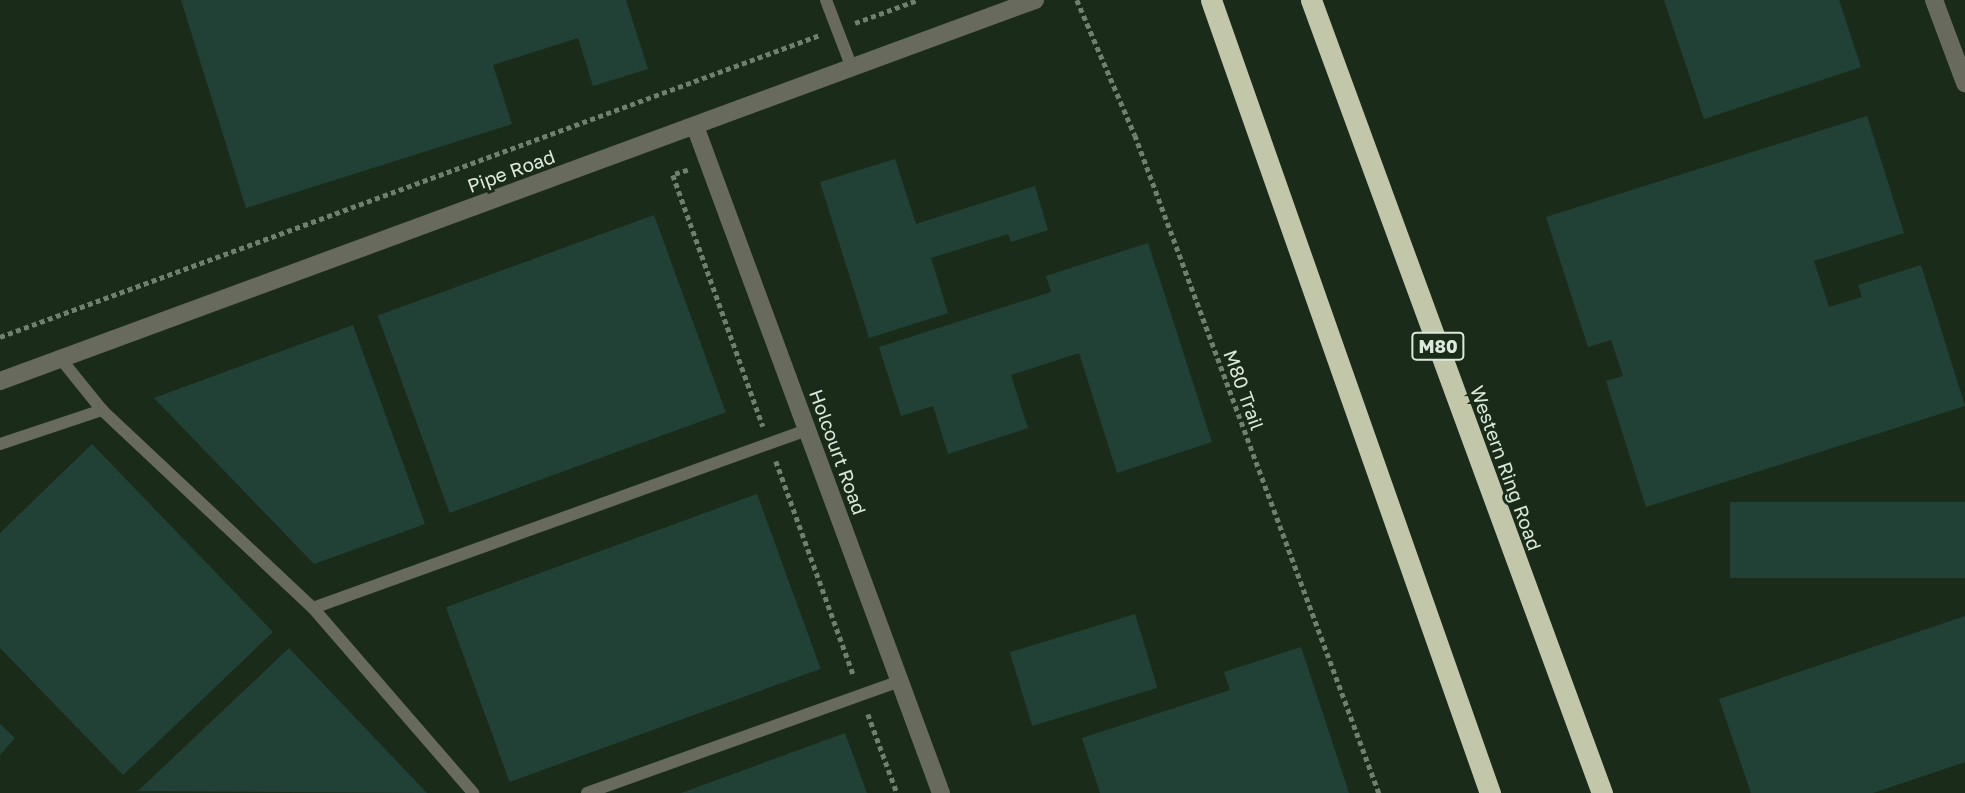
<!DOCTYPE html>
<html>
<head>
<meta charset="utf-8">
<style>
  body { margin:0 }
  #map { position:relative; width:1965px; height:793px; overflow:hidden; background:#1a2c19; font-family:"Golos Text",sans-serif }
  div>[style] { position:absolute }
  .building>* { inset:0; background:#214137; transform-origin:0 0 }
  .path>* { height:4.5px; margin-top:-2.25px; transform-origin:0; background:repeating-linear-gradient(90deg,#707f6f 0 5px,transparent 0 8.5px) }
  .service>* { height:12px; margin:-6px; padding:0 6px; transform-origin:6px; border-radius:6px; background:#686a5e }
  .minor>* { height:18px; margin:-9px; padding:0 9px; transform-origin:9px; border-radius:9px; background:#686a5e }
  .tertiary>* { height:18px; margin:-9px; padding:0 9px; transform-origin:9px; border-radius:9px; background:#686a5e }
  .motorway>* { height:21px; margin:-10.5px; padding:0 10.5px; transform-origin:10.5px; border-radius:10.5px; background:#c3c7a9 }
  span { translate:-50% -50%; white-space:nowrap; text-align:center; line-height:1.15; -webkit-text-stroke:6px #1a2c19; paint-order:stroke }
  .shield-label span { padding:2px 5px; background:#1a2c19; border:2px solid; border-radius:5px; -webkit-text-stroke-width:0 }
  .shield-label { font-size:18px; color:#dde8dc; font-weight:700 }
  .street-label { font-size:19px; color:#dde8dc }
</style>
</head>
<body>
<div id="map">
  <div class="building">
    <div style="clip-path:polygon(181px 0,626px 0,648px 69px,593px 86px,578px 38px,493px 65px,512px 124px,246px 208px)"></div>
    <div style="clip-path:polygon(1664px 0,1839px 0,1861px 67px,1704px 119px)"></div>
    <div style="clip-path:polygon(1867px 116px,1904px 233px,1814px 261px,1829px 307px,1862px 297px,1858px 285px,1921px 265px,1965px 406px,1646px 507px,1606px 381px,1623px 376px,1611px 340px,1588px 347px,1546px 217px)"></div>
    <div style="clip-path:polygon(895px 159px,916px 224px,1035px 186px,1048px 230px,1011px 242px,1008px 234px,931px 258px,948px 313px,869px 338px,820px 182px)"></div>
    <div style="left:654px;top:215px;width:210px;height:294px;rotate:70deg"></div>
    <div style="clip-path:polygon(1148px 243px,1212px 442px,1117px 473px,1079px 353px,1011px 375px,1028px 428px,948px 454px,933px 406px,901px 416px,879px 347px,1051px 292px,1046px 276px)"></div>
    <div style="clip-path:polygon(353px 325px,425px 524px,314px 564px,154px 398px)"></div>
    <div style="clip-path:polygon(92px 444px,273px 632px,123px 775px,0 648px,0 533px)"></div>
    <div style="left:757px;top:494px;width:186px;height:331px;rotate:70deg"></div>
    <div style="left:1965px;top:502px;width:76px;height:235px;rotate:90deg"></div>
    <div style="left:1135px;top:614px;width:77px;height:131px;rotate:73deg"></div>
    <div style="clip-path:polygon(1965px 616px,1965px 762px,1873px 793px,1751px 793px,1719px 699px)"></div>
    <div style="clip-path:polygon(1301px 647px,1349px 793px,1100px 793px,1082px 738px,1230px 690px,1224px 672px)"></div>
    <div style="clip-path:polygon(289px 648px,427px 793px,138px 791px)"></div>
    <div style="clip-path:polygon(0 724px,15px 738px,0 755px)"></div>
    <div style="clip-path:polygon(845px 733px,867px 793px,681px 793px)"></div>
  </div>
  <div class="path">
    <div style="left:1077px;top:0;width:147px;rotate:66.8deg"></div>
    <div style="left:1135px;top:135px;width:702px;rotate:69.65deg"></div>
    <div style="left:855px;top:23px;width:67px;rotate:-20.1deg"></div>
    <div style="left:688px;top:170px;width:16px;rotate:162deg"></div>
    <div style="left:673px;top:175px;width:267px;rotate:70.3deg"></div>
    <div style="left:0;top:337px;width:874px;rotate:-20.22deg"></div>
    <div style="left:776px;top:461px;width:229px;rotate:70.1deg"></div>
    <div style="left:868px;top:714px;width:84px;rotate:69.8deg"></div>
  </div>
  <div class="service">
    <div style="left:826px;top:0;width:73px;rotate:69.1deg"></div>
    <div style="left:60px;top:358px;width:67px;rotate:51.1deg"></div>
    <div style="left:0;top:444px;width:108px;rotate:-18.4deg"></div>
    <div style="left:102px;top:410px;width:289px;rotate:43.2deg"></div>
    <div style="left:313px;top:608px;width:245px;rotate:49.1deg"></div>
    <div style="left:313px;top:608px;width:525px;rotate:-19.82deg"></div>
    <div style="left:587px;top:793px;width:332px;rotate:-19.7deg"></div>
  </div>
  <div class="minor">
    <div style="left:1934px;top:0;width:89px;rotate:69.5deg"></div>
    <div style="left:695px;top:126px;width:711px;rotate:69.76deg"></div>
  </div>
  <div class="tertiary">
    <div style="left:0;top:381px;width:1103px;rotate:-20.21deg"></div>
  </div>
  <div class="motorway">
    <div style="left:1211px;top:0;width:841px;rotate:70.62deg"></div>
    <div style="left:1311px;top:0;width:845px;rotate:69.85deg"></div>
  </div>
  <div class="shield-label">
    <span style="left:1438px;top:346px">M80</span>
  </div>
  <div class="street-label">
    <span style="left:511px;top:171px;rotate:-20deg">Pipe Road</span>
    <span style="left:1244px;top:390px;rotate:70deg">M80 Trail</span>
    <span style="left:838px;top:452px;rotate:70deg">Holcourt Road</span>
    <span style="left:1506px;top:468px;rotate:70deg">Western Ring Road</span>
  </div>
</div>
</body>
</html>
